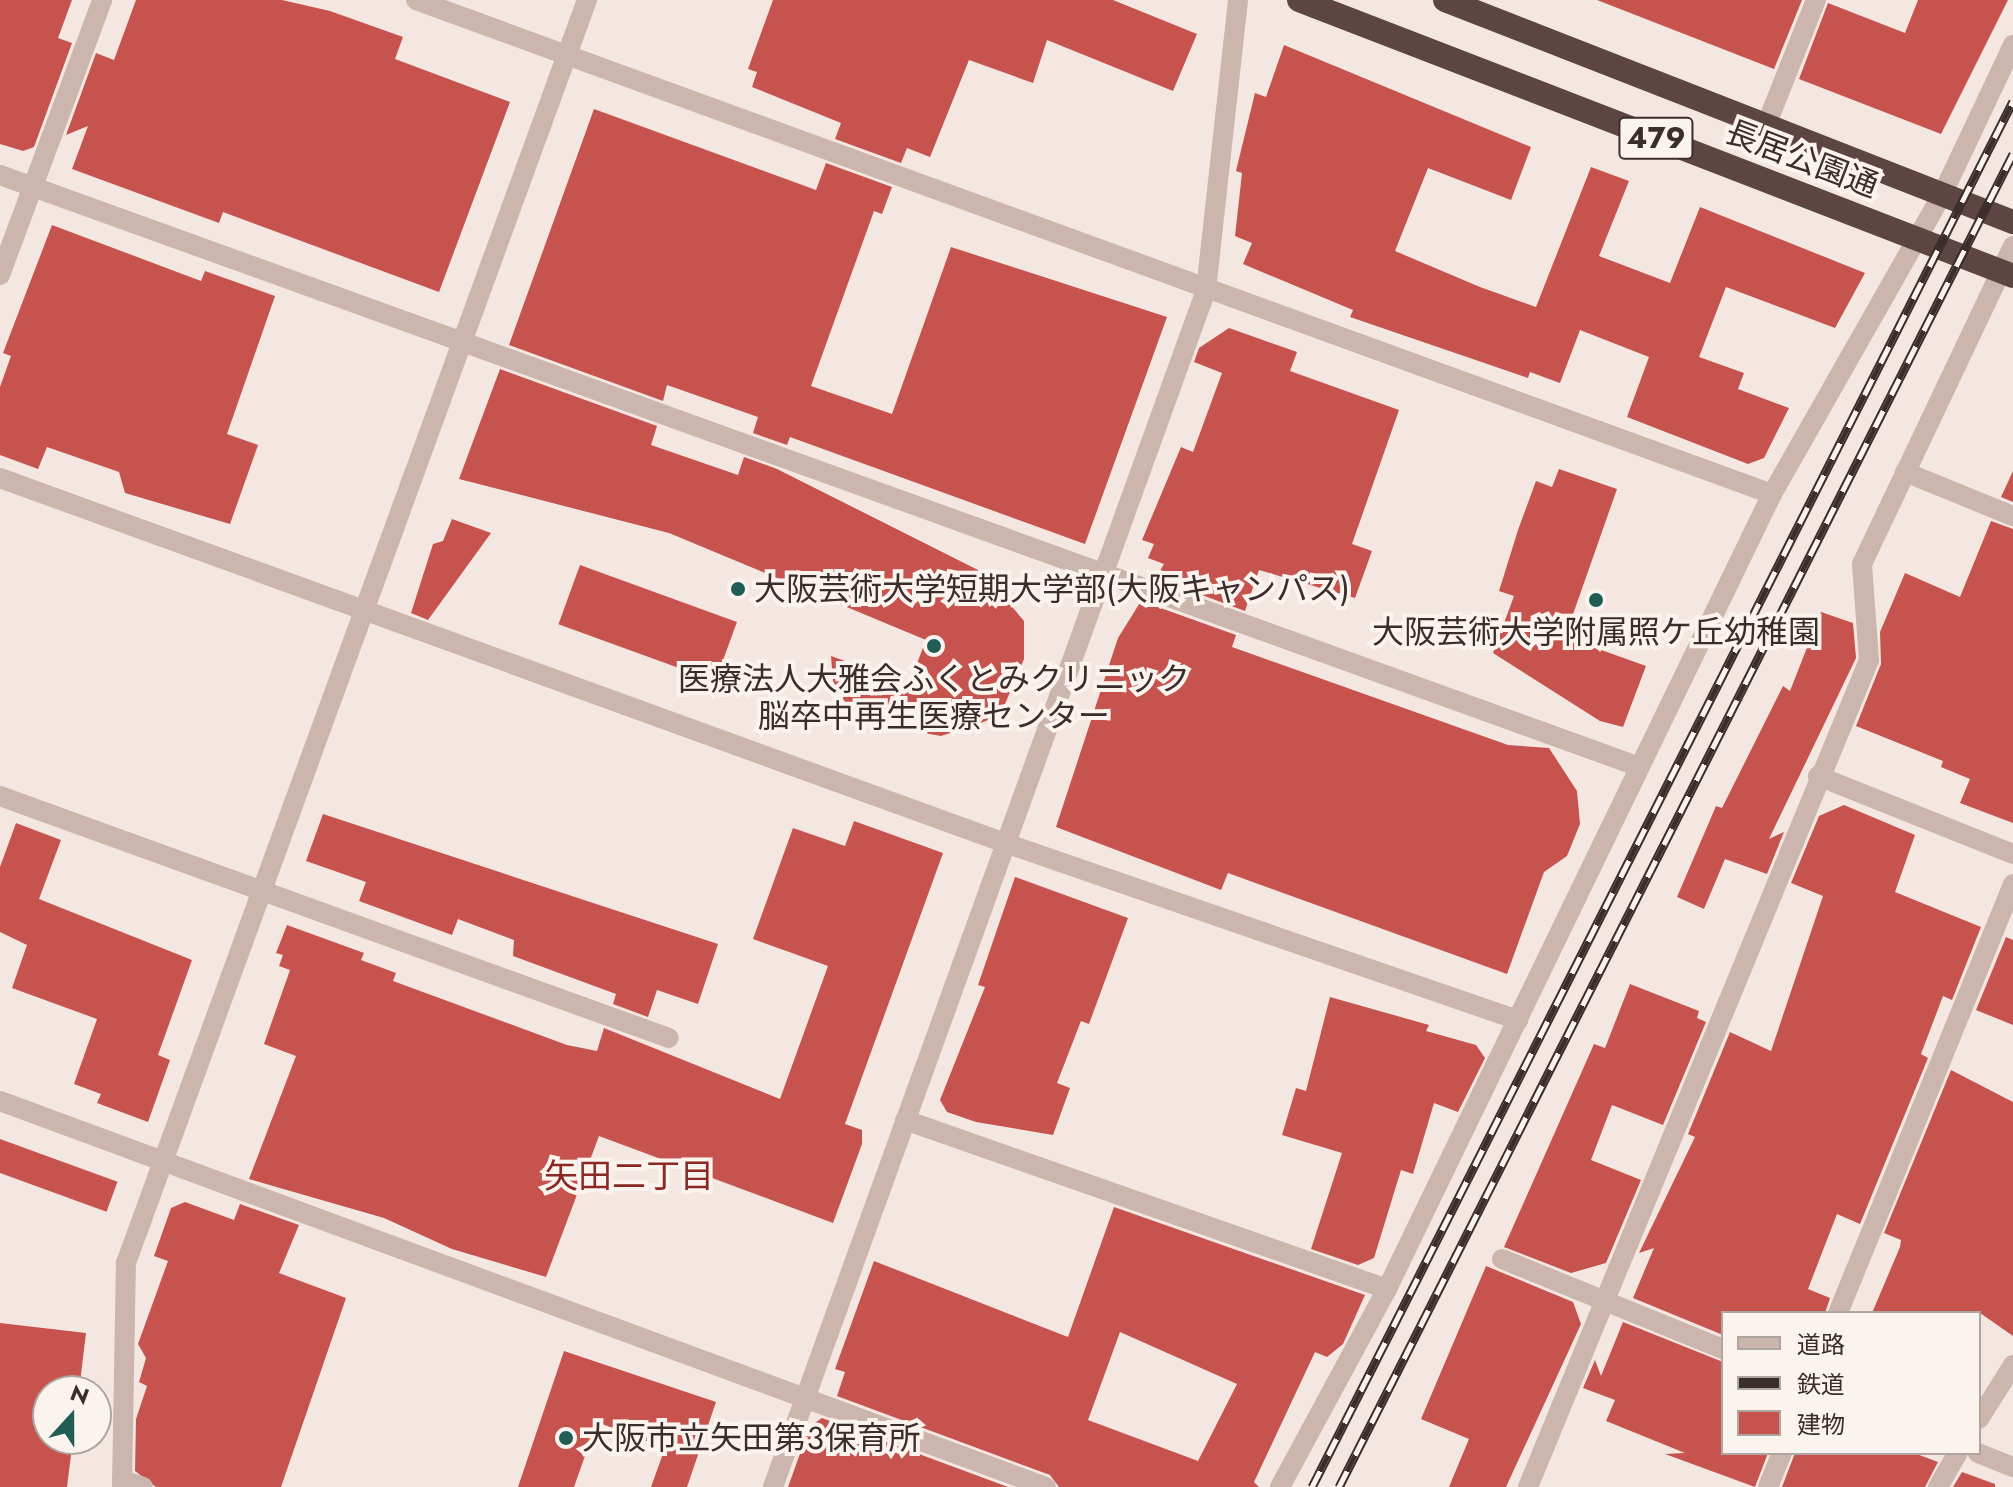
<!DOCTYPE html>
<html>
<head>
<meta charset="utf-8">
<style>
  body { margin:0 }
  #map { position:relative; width:2013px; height:1487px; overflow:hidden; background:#f4e7e1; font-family:Jost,"Noto Sans JP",sans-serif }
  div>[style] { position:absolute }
  .building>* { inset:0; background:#c6534d; transform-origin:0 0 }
  .minor>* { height:20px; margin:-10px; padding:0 10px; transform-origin:10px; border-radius:10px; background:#ccb5ad }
  .highway>* { height:24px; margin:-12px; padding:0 12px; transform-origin:12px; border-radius:12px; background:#5c4542 }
  .rail>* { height:9px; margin-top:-4.5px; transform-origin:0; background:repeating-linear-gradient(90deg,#fbf3ee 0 18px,#3b2d2b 0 36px); box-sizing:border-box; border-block:2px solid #3b2d2b }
  .dots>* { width:22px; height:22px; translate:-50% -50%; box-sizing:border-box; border:4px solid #fbf3ee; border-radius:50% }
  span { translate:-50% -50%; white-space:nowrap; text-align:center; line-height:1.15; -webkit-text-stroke:8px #fbf3ee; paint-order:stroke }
  .shield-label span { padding:2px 6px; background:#fbf3ee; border:2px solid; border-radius:6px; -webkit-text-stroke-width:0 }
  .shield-label { font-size:30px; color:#3b2d2b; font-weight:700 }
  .street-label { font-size:32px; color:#3b2d2b }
  .poi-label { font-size:32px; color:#3b2d2b }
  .left { translate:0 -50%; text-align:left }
  .neighbourhood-label { font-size:34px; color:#8a2824 }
  .legend { position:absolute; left:1721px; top:1311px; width:260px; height:144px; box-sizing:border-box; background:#fbf3ee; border:2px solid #aea4a0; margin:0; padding:10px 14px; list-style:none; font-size:24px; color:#3b2d2b }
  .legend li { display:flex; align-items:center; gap:16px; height:40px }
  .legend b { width:40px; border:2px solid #aea4a0 }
  .north { position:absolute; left:32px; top:1375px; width:80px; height:80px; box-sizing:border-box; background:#fbf3ee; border:2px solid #aea4a0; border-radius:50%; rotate:21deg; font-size:22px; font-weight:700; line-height:32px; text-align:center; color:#3b2d2b }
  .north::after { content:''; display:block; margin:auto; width:28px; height:36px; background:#205d55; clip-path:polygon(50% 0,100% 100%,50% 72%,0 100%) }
</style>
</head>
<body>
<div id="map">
  <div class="building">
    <div style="clip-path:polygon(0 0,72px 0,58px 38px,72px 43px,34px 147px,23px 151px,0 144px)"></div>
    <div style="clip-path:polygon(136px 0,282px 0,330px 11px,403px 37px,395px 59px,510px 102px,439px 292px,223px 212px,219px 223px,72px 169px,88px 126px,66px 135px,96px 53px,114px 60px)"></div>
    <div style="clip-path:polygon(773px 0,1113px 0,1197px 34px,1173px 91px,1047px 40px,1033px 83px,969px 60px,930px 157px,907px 148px,901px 163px,835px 139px,841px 123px,752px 87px,757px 72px,748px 69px)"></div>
    <div style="clip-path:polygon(1597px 0,1802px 0,1774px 69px)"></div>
    <div style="clip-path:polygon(1918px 0,2008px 0,1941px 134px,1799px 79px,1828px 3px,1905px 33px)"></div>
    <div style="clip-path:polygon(1284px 45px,1531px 147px,1511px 200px,1428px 168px,1395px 251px,1480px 287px,1536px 307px,1591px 167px,1629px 181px,1599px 256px,1670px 283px,1700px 207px,1865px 273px,1835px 328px,1726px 287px,1699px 357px,1744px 373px,1738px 389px,1789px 408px,1764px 458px,1748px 464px,1627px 417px,1649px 357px,1580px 330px,1560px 383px,1530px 372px,1528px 378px,1350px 317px,1353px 310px,1243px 264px,1252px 243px,1235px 236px,1242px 173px,1236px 171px,1255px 93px,1266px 97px)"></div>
    <div style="clip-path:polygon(594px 109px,816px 190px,826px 163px,892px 187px,882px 214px,874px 211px,811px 386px,892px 414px,951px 247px,1167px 317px,1085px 544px,790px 437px,787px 445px,753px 433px,758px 417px,667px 385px,663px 401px,509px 345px)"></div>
    <div style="clip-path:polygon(52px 225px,201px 281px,205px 271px,275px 296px,227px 434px,258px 445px,230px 524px,125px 493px,119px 472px,47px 447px,38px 469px,0 455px,0 387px,11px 356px,3px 353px)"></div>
    <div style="clip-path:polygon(1229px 328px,1297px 352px,1290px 371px,1399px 410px,1352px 544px,1372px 551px,1355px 598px,1259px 570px,1245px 611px,1156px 578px,1164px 564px,1148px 558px,1154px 544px,1142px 540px,1181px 447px,1193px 452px,1222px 373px,1194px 362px,1199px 348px)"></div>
    <div style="clip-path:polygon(500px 369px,657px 426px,651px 445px,738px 475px,744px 457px,777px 469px,984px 573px,1024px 621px,1024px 659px,1005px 704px,986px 721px,941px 736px,897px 728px,870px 706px,849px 709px,833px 681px,831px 656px,909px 684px,926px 640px,669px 533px,459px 479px)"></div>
    <div style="clip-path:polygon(1559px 469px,1617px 489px,1565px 637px,1646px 666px,1623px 727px,1600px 721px,1493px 653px,1514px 596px,1499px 591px,1518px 530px,1536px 481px,1552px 487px)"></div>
    <div style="clip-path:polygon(2013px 471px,2013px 502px,2001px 497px)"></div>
    <div style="clip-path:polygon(452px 519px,491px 533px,428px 620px,411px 613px,433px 544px,443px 541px)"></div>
    <div style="clip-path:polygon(1991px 521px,2013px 529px,2013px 823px,1960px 803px,1970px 779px,1941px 767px,1943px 761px,1856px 726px,1881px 664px,1880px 632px,1905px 573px,1960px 597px)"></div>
    <div style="left:580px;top:565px;width:167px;height:63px;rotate:20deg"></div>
    <div style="clip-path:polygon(1141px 601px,1236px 635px,1232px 647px,1508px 745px,1549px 748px,1577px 791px,1580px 824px,1567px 856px,1544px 872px,1507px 974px,1228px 873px,1221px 890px,1056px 827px,1118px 638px)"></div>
    <div style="clip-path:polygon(1821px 612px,1853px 623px,1856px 658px,1769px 839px,1784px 832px,1767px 874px,1725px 859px,1704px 909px,1677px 897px,1716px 806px,1722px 808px,1783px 686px,1790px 691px)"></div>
    <div style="clip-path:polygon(1844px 805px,1915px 835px,1895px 892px,1981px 927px,1952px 1000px,1943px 996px,1921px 1054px,1928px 1058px,1860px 1224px,1837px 1214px,1808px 1289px,1830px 1298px,1825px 1313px,1723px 1313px,1723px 1335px,1633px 1298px,1654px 1248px,1639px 1253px,1695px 1137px,1688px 1134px,1730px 1032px,1771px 1051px,1823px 896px,1791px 883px,1819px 816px)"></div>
    <div style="clip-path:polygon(323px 814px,718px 944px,698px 1004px,657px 990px,648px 1017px,613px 1004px,616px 994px,513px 956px,514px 940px,458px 919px,452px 935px,359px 901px,366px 882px,306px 861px)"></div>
    <div style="clip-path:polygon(854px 821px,943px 853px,845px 1124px,862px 1130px,862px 1144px,833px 1223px,599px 1136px,546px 1277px,452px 1249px,384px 1218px,249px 1179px,296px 1056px,264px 1044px,290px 970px,279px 966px,283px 955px,276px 953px,287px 925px,364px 953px,361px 960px,396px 973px,393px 981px,567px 1045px,597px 1051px,604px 1028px,780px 1099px,828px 966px,753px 939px,793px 828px,845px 846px)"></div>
    <div style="clip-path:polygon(16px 823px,61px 840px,39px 899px,192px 960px,158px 1055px,170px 1060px,148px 1122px,97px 1103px,101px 1094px,74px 1084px,97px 1019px,12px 988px,27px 945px,0 932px,0 867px)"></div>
    <div style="clip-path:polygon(1015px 877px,1128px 918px,1089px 1024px,1081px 1021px,1057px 1083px,1070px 1088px,1053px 1135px,976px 1122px,947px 1112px,940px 1100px,985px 987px,978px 985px)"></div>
    <div style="clip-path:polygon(2006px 937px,2013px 940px,2013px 1025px,1976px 1010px)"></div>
    <div style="clip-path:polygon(1630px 984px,1699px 1011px,1697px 1018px,1706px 1022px,1663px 1125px,1612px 1105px,1591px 1160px,1641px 1180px,1606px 1263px,1571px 1273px,1504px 1247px,1594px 1044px,1605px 1048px)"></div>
    <div style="clip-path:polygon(1330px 997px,1429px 1025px,1426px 1031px,1476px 1045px,1485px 1058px,1458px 1112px,1434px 1103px,1413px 1174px,1401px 1170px,1374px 1258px,1358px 1265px,1311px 1249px,1342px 1153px,1282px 1135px,1296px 1088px,1306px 1091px)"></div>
    <div style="clip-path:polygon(1951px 1070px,2013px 1102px,2013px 1336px,1980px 1313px,1872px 1313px,1900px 1247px,1901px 1240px,1884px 1233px)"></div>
    <div style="left:0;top:1139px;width:125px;height:32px;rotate:20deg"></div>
    <div style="clip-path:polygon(185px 1202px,234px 1220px,240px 1204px,299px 1225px,279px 1273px,346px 1298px,281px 1487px,156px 1487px,135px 1471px,136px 1419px,147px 1386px,139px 1382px,146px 1358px,138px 1344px,168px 1261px,154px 1256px,171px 1208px)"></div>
    <div style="clip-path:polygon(evenodd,1114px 1207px,1365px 1295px,1343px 1344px,1327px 1357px,1315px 1352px,1254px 1482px,1259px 1487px,1059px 1487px,1050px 1475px,837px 1396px,845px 1372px,835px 1369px,874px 1261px,1068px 1337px,1114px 1207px,1120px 1332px,1237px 1384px,1198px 1461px,1088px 1420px,1120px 1332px)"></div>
    <div style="clip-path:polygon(1486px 1266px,1573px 1302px,1581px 1324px,1506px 1487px,1449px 1487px,1469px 1439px,1421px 1419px)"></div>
    <div style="clip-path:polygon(1623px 1322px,1723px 1362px,1723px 1453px,1768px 1453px,1755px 1487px,1665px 1454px,1685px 1453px,1606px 1421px,1615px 1400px,1583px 1388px,1595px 1360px,1601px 1376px)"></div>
    <div style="clip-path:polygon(0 1323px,86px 1333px,79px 1391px,48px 1391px,48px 1439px,73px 1439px,67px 1487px,0 1487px)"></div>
    <div style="clip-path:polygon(564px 1351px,716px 1402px,687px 1487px,651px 1487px,665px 1448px,597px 1422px,574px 1487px,518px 1487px)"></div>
    <div style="clip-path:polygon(822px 1418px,1008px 1487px,788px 1487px,810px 1426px)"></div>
    <div style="clip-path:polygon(1795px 1453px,1914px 1453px,1938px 1462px,1925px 1487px,1782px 1487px)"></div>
    <div style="clip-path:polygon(1962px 1472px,1995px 1484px,1995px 1487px,1953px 1487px)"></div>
  </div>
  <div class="minor">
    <div style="left:416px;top:0;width:1443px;rotate:20.02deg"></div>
    <div style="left:1767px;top:123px;width:132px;rotate:-68.3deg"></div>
    <div style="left:0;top:175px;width:1740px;rotate:19.85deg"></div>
    <div style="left:0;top:275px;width:293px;rotate:-69.6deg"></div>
    <div style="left:1905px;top:472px;width:117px;rotate:22.2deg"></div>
    <div style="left:0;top:478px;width:1069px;rotate:19.96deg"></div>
    <div style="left:1005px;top:843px;width:543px;rotate:19.04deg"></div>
    <div style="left:1818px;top:776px;width:210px;rotate:21.8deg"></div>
    <div style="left:0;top:796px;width:711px;rotate:19.89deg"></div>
    <div style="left:0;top:1101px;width:1115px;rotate:20.26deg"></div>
    <div style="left:905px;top:1120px;width:511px;rotate:19.32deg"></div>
    <div style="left:1502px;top:1259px;width:239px;rotate:22.2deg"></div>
    <div style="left:1838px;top:1313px;width:463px;rotate:-67.8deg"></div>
    <div style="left:1979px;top:1419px;width:64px;rotate:-57.8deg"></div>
    <div style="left:1978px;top:1453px;width:38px;rotate:22deg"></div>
    <div style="left:122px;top:1480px;width:22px;rotate:18deg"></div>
    <div style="left:122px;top:1487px;width:224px;rotate:-89deg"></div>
    <div style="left:126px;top:1263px;width:1345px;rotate:-69.95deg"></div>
    <div style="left:773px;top:1487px;width:1273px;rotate:-70.11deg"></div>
    <div style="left:1206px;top:290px;width:292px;rotate:-83.7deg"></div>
    <div style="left:1280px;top:1487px;width:225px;rotate:-61.6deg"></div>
    <div style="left:1387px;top:1289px;width:883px;rotate:-64.16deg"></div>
    <div style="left:1772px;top:494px;width:346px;rotate:-60.4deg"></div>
    <div style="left:1943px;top:193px;width:164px;rotate:-64.7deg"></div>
    <div style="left:1528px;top:1487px;width:895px;rotate:-67.59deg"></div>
    <div style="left:1869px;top:660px;width:96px;rotate:-94.2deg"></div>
    <div style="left:1862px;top:564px;width:352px;rotate:-64.6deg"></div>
    <div style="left:1768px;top:1487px;width:37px;rotate:-68deg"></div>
    <div style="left:1938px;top:1487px;width:39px;rotate:-60deg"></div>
  </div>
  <div class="highway">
    <div style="left:1299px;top:0;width:765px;rotate:21.13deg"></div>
    <div style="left:1445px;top:0;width:610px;rotate:21.35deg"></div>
  </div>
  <div class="rail">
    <div style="left:1312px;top:1487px;width:1553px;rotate:-63.17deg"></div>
    <div style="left:1339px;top:1487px;width:1494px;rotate:-63.18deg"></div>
  </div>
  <div class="dots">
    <div style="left:738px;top:589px;background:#205d55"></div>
    <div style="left:1596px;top:600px;background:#205d55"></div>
    <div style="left:934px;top:646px;background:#205d55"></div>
    <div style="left:566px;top:1438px;background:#205d55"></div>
  </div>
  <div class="shield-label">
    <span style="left:1656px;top:138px">479</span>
  </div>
  <div class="street-label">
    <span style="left:1802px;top:159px;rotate:21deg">長居公園通</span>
  </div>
  <div class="poi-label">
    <span class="left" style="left:754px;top:589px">大阪芸術大学短期大学部(大阪キャンパス)</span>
    <span style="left:1596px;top:632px">大阪芸術大学附属照ケ丘幼稚園</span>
    <span style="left:934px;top:698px">医療法人大雅会ふくとみクリニック<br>脳卒中再生医療センター</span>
    <span class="left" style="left:582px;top:1438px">大阪市立矢田第３保育所</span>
  </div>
  <div class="neighbourhood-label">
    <span style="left:629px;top:1177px">矢田二丁目</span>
  </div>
  <ul class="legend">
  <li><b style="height:10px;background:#ccb5ad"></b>道路</li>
  <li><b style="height:10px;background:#3b2d2b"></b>鉄道</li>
  <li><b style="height:22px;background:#c6534d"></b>建物</li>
  </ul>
  <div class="north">N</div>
</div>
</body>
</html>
